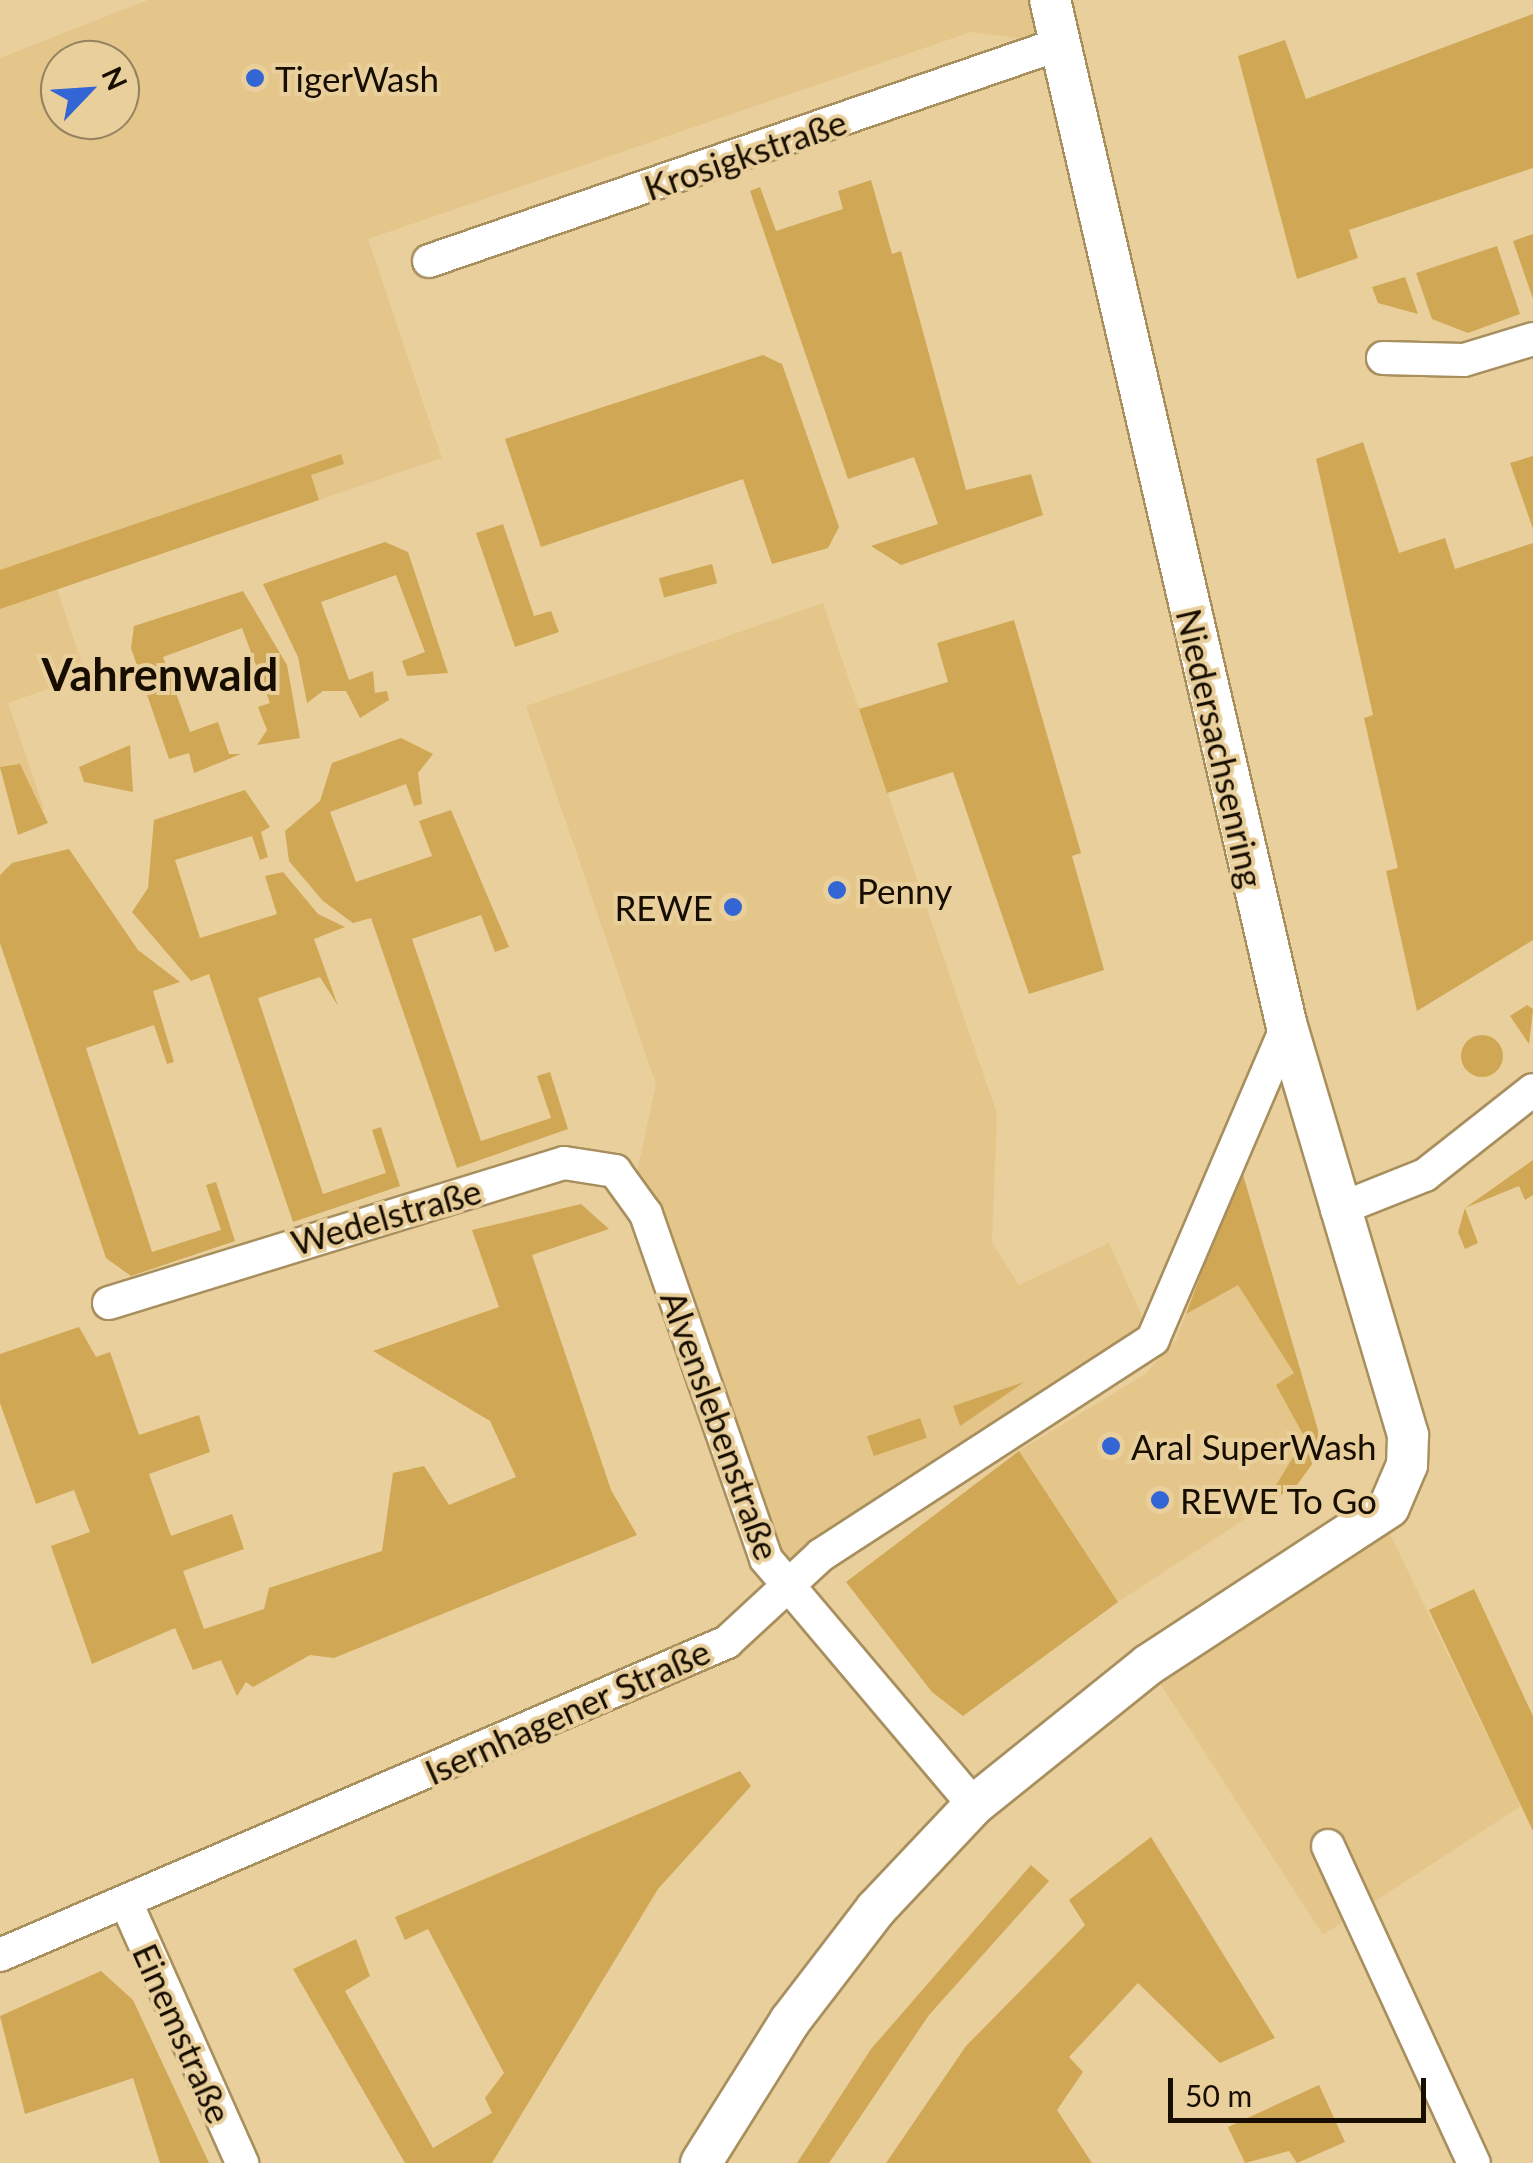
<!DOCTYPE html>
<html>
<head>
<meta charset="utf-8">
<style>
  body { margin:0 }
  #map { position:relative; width:1533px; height:2163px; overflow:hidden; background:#e9cf9c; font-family:Lato,sans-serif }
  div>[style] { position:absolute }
  .built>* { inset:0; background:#e4c68b }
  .green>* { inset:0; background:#d0a754; transform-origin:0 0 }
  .round { border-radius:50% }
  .roads { filter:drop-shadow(2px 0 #a88f5e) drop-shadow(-2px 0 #a88f5e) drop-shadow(0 2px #a88f5e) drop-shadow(0 -2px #a88f5e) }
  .minor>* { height:32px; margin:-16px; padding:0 16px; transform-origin:16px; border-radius:16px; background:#fff }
  .tertiary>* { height:40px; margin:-20px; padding:0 20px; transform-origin:20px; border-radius:20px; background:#fff }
  .dots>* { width:28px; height:28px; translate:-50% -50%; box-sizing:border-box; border:5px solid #e9cf9c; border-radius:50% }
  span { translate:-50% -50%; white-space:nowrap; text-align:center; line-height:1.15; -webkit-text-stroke:8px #e9cf9c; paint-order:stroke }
  .poi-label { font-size:35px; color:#170e00 }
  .left { translate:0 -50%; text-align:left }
  .right { translate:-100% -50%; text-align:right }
  .street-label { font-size:35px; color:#170e00 }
  .district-label { font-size:45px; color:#170e00; font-weight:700 }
  .north { position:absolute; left:40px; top:40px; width:100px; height:100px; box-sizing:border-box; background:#e9cf9c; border:2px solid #95825e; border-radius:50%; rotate:65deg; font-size:28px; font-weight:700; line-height:40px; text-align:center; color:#170e00 }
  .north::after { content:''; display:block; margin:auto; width:35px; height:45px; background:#3365d4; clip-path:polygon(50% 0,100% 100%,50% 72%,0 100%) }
  .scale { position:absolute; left:1168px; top:2078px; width:258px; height:45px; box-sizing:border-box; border:5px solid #170e00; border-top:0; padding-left:12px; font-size:30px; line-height:35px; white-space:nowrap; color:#170e00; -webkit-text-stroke:8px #e9cf9c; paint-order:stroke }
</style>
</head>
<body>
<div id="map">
  <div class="built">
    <div style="clip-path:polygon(evenodd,148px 0,1050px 0,1060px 44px,971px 32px,368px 239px,442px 458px,57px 589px,86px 676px,8px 703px,44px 809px,18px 818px,0 767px,0 58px,148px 0,60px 60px,120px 60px,120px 120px,60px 120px,60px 60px)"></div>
    <div style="clip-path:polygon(823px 603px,997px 1114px,992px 1242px,1019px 1285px,1109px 1243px,1151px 1336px,784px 1590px,633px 1191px,656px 1084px,526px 706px)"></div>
    <div style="clip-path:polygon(1241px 1168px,1318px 1456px,1297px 1485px,1118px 1602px,1019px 1451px,1145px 1374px,1176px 1340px)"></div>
    <div style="clip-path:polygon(1380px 1513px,1521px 1806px,1323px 1935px,1148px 1665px)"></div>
  </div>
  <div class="green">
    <div style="clip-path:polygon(1533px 14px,1533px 168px,1349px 230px,1358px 258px,1297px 279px,1238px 56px,1285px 40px,1306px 99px)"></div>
    <div style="clip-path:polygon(871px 180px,892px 254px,901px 251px,966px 490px,1031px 474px,1043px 515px,901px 565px,871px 546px,938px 524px,914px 457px,848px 479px,750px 191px,760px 187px,776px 231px,843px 209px,838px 191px)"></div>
    <div style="clip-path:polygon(1533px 234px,1533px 299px,1513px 241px)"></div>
    <div style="clip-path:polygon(1497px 246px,1520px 314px,1468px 333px,1432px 319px,1416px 273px)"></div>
    <div style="clip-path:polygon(1405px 277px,1418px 314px,1378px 303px,1372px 287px)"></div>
    <div style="clip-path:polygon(763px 355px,782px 364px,839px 527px,828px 548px,772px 564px,743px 479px,541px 547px,505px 439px)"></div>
    <div style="clip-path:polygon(1363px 442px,1399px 553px,1445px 538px,1455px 569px,1533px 543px,1533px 940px,1417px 1011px,1386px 871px,1398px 868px,1364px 718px,1373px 715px,1316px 459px)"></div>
    <div style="clip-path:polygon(341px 454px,344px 464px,311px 475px,319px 500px,0 609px,0 570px)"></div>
    <div style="clip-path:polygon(1533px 456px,1533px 529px,1510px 463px)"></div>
    <div style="clip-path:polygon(503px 524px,534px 616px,551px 611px,559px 632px,515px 647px,476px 533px)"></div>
    <div style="clip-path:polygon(385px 542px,408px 552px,448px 673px,407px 676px,402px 661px,425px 652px,396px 575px,321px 602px,349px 680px,373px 671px,375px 693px,387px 691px,389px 700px,360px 718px,346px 691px,323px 691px,307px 703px,298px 657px,263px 584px)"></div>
    <div style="left:712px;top:564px;width:20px;height:55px;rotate:75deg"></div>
    <div style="clip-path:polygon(243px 591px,287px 665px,300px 738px,257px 745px,267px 730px,258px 707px,270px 703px,242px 628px,163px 657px,190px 732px,218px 722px,229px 754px,241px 754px,194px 773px,189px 753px,169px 759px,131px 648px,134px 626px)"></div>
    <div style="clip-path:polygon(1014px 620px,1081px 853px,1072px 856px,1104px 970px,1029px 994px,953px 772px,887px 793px,859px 709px,948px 682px,937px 643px)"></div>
    <div style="clip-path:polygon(401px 738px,433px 754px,418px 773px,422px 804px,414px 806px,406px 784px,330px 812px,356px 882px,432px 856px,419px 821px,451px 810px,509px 947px,495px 952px,481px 915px,412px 939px,481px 1141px,551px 1118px,537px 1076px,550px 1072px,568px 1129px,457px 1168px,371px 918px,353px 923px,323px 901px,289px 861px,285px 831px,320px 801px,332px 763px)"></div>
    <div style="clip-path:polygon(130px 745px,133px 792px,84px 782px,79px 767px)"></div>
    <div style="clip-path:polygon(20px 764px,48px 823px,18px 835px,0 767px)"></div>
    <div style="clip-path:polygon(245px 790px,270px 827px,261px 832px,268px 857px,260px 860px,252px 836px,175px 860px,200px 938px,277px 914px,265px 876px,283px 872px,318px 914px,345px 927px,314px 939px,338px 1006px,320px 977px,258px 998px,323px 1194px,386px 1173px,372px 1130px,381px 1127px,400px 1186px,293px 1222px,209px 974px,191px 981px,132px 912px,148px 888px,154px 820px)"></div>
    <div style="clip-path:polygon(69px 849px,138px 950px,180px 982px,153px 991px,174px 1062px,167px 1064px,154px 1025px,86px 1048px,152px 1252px,221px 1230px,206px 1185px,216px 1182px,235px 1241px,131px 1276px,106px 1258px,0 943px,0 875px,12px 863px)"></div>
    <div style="clip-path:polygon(1527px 1005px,1533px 1009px,1529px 1044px,1510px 1016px)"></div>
    <div class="round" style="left:1461px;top:1035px;width:42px;height:42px"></div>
    <div style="clip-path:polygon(1533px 1160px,1533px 1195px,1525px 1200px,1519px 1186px,1465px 1208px,1478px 1243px,1465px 1249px,1458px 1232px,1465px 1208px)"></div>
    <div style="clip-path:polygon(1241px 1168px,1318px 1430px,1318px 1456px,1297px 1485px,1263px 1506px,1305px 1438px,1276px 1385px,1294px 1373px,1238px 1285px,1186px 1314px)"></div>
    <div style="clip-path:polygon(581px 1204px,609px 1229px,532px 1255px,611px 1490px,637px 1535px,334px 1658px,310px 1655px,253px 1687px,246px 1682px,237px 1696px,221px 1660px,193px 1670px,175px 1628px,92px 1664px,51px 1546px,90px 1532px,74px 1490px,36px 1504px,0 1403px,0 1354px,79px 1327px,96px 1357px,110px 1352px,139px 1435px,199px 1415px,210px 1452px,149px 1474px,171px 1536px,232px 1514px,244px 1549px,183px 1571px,204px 1629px,264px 1609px,269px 1588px,382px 1551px,393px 1473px,424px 1466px,449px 1505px,516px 1477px,490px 1421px,373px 1351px,499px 1307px,472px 1230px)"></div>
    <div style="clip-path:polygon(1024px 1382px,960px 1426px,953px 1406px)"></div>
    <div style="left:920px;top:1418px;width:21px;height:56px;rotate:71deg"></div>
    <div style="clip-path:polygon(1019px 1451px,1118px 1602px,963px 1716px,932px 1692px,846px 1582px)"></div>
    <div style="clip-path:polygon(1474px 1589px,1533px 1716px,1533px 1831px,1429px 1610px)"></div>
    <div style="clip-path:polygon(740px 1771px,751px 1786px,658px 1889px,492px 2163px,405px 2163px,293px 1969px,356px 1939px,370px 1976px,345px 1991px,433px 2148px,492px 2113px,485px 2098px,504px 2073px,428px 1929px,405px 1940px,395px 1917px)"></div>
    <div style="clip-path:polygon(1151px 1837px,1275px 2038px,1220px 2063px,1138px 1983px,1069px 2057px,1083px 2072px,1057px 2110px,1092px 2163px,886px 2163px,966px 2046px,1085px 1925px,1069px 1900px)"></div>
    <div style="clip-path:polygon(1031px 1865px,1049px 1881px,929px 2015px,829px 2163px,797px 2163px,871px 2049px)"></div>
    <div style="clip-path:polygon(101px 1971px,133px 2000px,209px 2163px,160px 2163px,133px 2078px,25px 2114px,0 2016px)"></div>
    <div style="clip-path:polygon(1319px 2085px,1345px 2142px,1297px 2163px,1289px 2151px,1245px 2163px,1228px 2127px)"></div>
  </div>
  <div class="roads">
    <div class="minor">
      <div style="left:429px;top:261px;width:667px;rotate:-18.98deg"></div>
      <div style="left:1383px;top:358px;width:81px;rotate:1.4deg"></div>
      <div style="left:1464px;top:360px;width:72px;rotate:-16.9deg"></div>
      <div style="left:1337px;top:1210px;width:95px;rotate:-21.7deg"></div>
      <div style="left:1425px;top:1175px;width:137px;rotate:-38.2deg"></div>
      <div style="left:109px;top:1303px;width:476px;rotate:-17.1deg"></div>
      <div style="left:564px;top:1163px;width:52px;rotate:8.9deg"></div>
      <div style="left:615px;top:1171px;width:53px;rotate:54.2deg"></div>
      <div style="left:646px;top:1214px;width:365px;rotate:70.8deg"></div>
      <div style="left:766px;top:1559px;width:322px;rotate:49.8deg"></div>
      <div style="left:1328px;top:1846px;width:349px;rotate:65.3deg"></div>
      <div style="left:126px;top:1902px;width:286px;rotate:66deg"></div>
      <div style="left:0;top:1955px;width:792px;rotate:-23.29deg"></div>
      <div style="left:727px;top:1642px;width:128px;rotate:-42.8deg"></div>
      <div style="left:821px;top:1555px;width:396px;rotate:-33deg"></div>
      <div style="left:1153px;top:1339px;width:340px;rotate:-66.8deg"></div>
    </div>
    <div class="tertiary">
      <div style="left:701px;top:2163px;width:168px;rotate:-57.9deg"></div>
      <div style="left:790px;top:2021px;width:141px;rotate:-52.5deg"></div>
      <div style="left:876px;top:1909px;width:143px;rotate:-46.7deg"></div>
      <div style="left:974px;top:1805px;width:223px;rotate:-38.8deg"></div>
      <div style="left:1148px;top:1665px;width:288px;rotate:-33.2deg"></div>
      <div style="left:1389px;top:1507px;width:46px;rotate:-66.8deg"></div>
      <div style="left:1407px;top:1465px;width:30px;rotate:-88deg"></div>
      <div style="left:1408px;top:1435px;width:426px;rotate:-106.5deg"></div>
      <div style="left:1287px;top:1027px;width:1054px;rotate:-102.99deg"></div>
    </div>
  </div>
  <div class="dots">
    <div style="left:255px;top:78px;background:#3365d4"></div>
    <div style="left:837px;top:890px;background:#3365d4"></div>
    <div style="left:733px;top:907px;background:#3365d4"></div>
    <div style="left:1111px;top:1446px;background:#3365d4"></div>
    <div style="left:1160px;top:1500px;background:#3365d4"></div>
  </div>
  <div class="poi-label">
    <span class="left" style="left:275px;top:78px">TigerWash</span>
    <span class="left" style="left:857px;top:890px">Penny</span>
    <span class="right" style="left:713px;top:907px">REWE</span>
    <span class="left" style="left:1131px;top:1446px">Aral SuperWash</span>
    <span class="left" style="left:1180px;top:1500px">REWE To Go</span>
  </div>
  <div class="street-label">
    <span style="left:745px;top:154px;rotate:-19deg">Krosigkstraße</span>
    <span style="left:1221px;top:748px;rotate:77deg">Niedersachsenring</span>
    <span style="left:386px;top:1216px;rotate:-16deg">Wedelstraße</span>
    <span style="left:721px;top:1425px;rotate:70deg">Alvenslebenstraße</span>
    <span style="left:567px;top:1711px;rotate:-24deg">Isernhagener Straße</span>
    <span style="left:183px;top:2033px;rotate:66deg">Einemstraße</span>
  </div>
  <div class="district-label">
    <span style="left:160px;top:675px">Vahrenwald</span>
  </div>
  <div class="north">N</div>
  <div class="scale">50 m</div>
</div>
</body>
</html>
